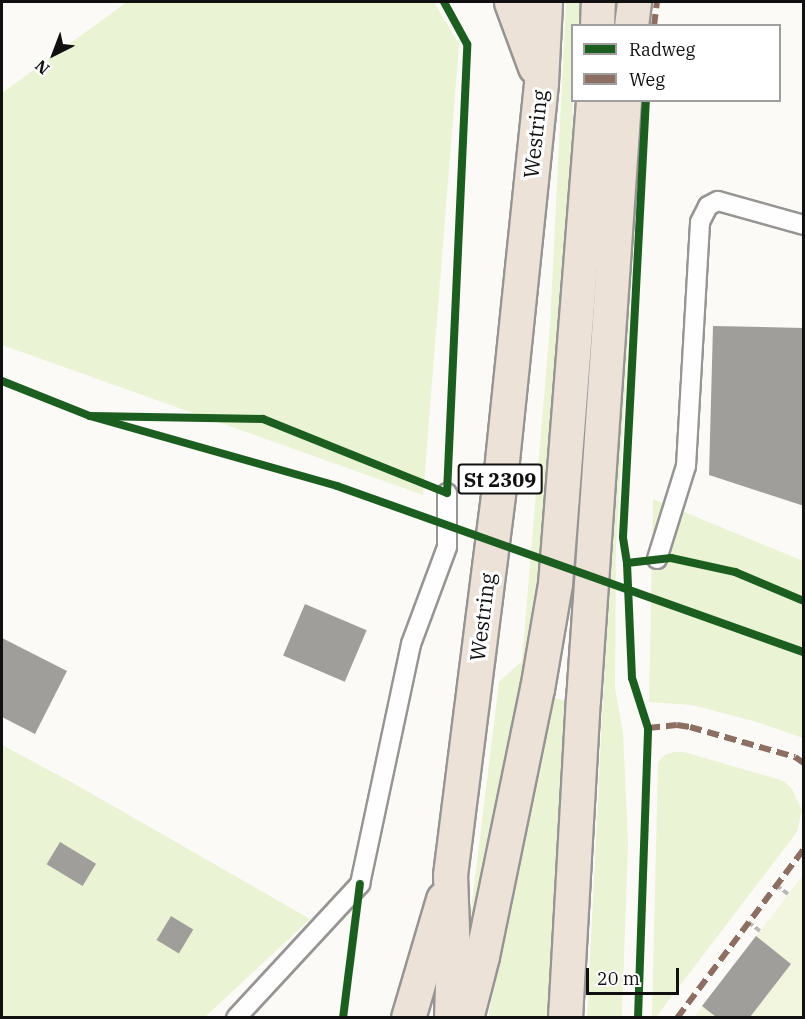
<!DOCTYPE html>
<html>
<head>
<meta charset="utf-8">
<style>
  body { margin:0 }
  #map { position:relative; width:805px; height:1019px; overflow:hidden; background:#fcfaf6; font-family:"IBM Plex Serif",serif }
  div>[style] { position:absolute }
  .green>* { inset:0; background:#eaf3d4 }
  .pitch>* { inset:0; background:#f3f6df }
  .building>* { inset:0; background:#a09e9b; transform-origin:0 0 }
  .path>* { height:4px; margin-top:-2px; transform-origin:0; background:repeating-linear-gradient(90deg,#b9b9b8 0 6px,transparent 0 9px) }
  .roads { filter:drop-shadow(2px 0 #969594) drop-shadow(-2px 0 #969594) drop-shadow(0 2px #969594) drop-shadow(0 -2px #969594) }
  .service>* { height:18px; margin:-9px; padding:0 9px; transform-origin:9px; border-radius:9px; background:#fffefe }
  .trunk>* { height:33px; margin:-16.5px; padding:0 16.5px; transform-origin:16.5px; border-radius:16.5px; background:#ece2d8 }
  .path-bridge>* { height:4px; margin-top:-2px; transform-origin:0; background:repeating-linear-gradient(90deg,#b9b9b8 0 6px,transparent 0 9px) }
  .quiet>* { height:6px; margin-top:-3px; transform-origin:0; background:repeating-linear-gradient(90deg,#8d6e63 0 12px,transparent 0 18px) }
  .cycleway>* { height:8px; margin:-4px; padding:0 4px; transform-origin:4px; border-radius:4px; background:#1b5e20 }
  span { translate:-50% -50%; white-space:nowrap; text-align:center; line-height:1.15; -webkit-text-stroke:6px #fff; paint-order:stroke }
  .shield-label span { padding:2px 4px; background:#fff; border:2px solid; border-radius:4px; -webkit-text-stroke-width:0 }
  .shield-label { font-size:20px; color:#101010; font-weight:700 }
  .street-label { font-size:21px; color:#101010 }
  .frame { position:absolute; inset:0; border:3px solid #101010; pointer-events:none }
  .legend { position:absolute; left:571px; top:24px; width:210px; height:78px; box-sizing:border-box; background:#fff; border:2px solid #9f9f9f; margin:0; padding:8px 10px; list-style:none; font-size:18px; color:#101010 }
  .legend li { display:flex; align-items:center; gap:12px; height:30px }
  .legend b { width:30px; border:2px solid #9f9f9f }
  .north { position:absolute; left:24px; top:24px; width:60px; height:60px; -webkit-text-stroke:4px #fff; paint-order:stroke; rotate:222deg; font-size:16px; font-weight:700; line-height:24px; text-align:center; color:#101010 }
  .north::after { content:''; display:block; margin:auto; width:21px; height:27px; background:#101010; clip-path:polygon(50% 0,100% 100%,50% 72%,0 100%) }
  .scale { position:absolute; left:586px; top:968px; width:93px; height:27px; box-sizing:border-box; border:3px solid #101010; border-top:0; padding-left:8px; font-size:18px; line-height:21px; white-space:nowrap; color:#101010; -webkit-text-stroke:4px #fff; paint-order:stroke }
</style>
</head>
<body>
<div id="map">
  <div class="green">
    <div style="clip-path:polygon(127px 2px,434px 2px,459px 44px,423px 495px,2px 345px,2px 93px)"></div>
    <div style="clip-path:polygon(566px 2px,580px 2px,579px 25px,572px 26px,573px 158px,562px 333px,533px 651px,466px 951px,499px 682px,522px 661px,550px 326px)"></div>
    <div style="clip-path:polygon(633px 101px,642px 101px,616px 548px,615px 688px,623px 732px,628px 843px,622px 1017px,587px 1018px)"></div>
    <div style="clip-path:polygon(653px 499px,803px 561px,803px 738px,757px 722px,692px 705px,649px 702px)"></div>
    <div style="clip-path:polygon(548px 696px,565px 701px,549px 1017px,488px 1018px)"></div>
    <div style="clip-path:polygon(2px 745px,73px 783px,310px 919px,205px 1017px,2px 1017px)"></div>
    <div style="clip-path:polygon(675px 752px,684px 752px,784px 781px,792px 789px,802px 810px,797px 832px,656px 1017px,652px 1017px,658px 762px,666px 754px)"></div>
  </div>
  <div class="pitch">
    <div style="clip-path:polygon(803px 875px,803px 1017px,693px 1018px,760px 931px)"></div>
  </div>
  <div class="building">
    <div style="clip-path:polygon(713px 326px,804px 328px,804px 506px,709px 475px)"></div>
    <div style="left:305px;top:604px;width:67px;height:56px;rotate:23deg"></div>
    <div style="clip-path:polygon(2px 638px,67px 671px,35px 734px,2px 717px)"></div>
    <div style="left:60px;top:842px;width:42px;height:26px;rotate:31deg"></div>
    <div style="left:171px;top:916px;width:26px;height:28px;rotate:31deg"></div>
    <div style="clip-path:polygon(756px 936px,791px 964px,750px 1017px,716px 1017px,702px 1006px)"></div>
  </div>
  <div class="path">
    <div style="left:776px;top:885px;width:15px;rotate:37deg"></div>
    <div style="left:748px;top:922px;width:15px;rotate:37deg"></div>
  </div>
  <div class="roads">
    <div class="service">
      <div style="left:657px;top:559px;width:97px;rotate:-72.7deg"></div>
      <div style="left:686px;top:466px;width:244px;rotate:-86.7deg"></div>
      <div style="left:700px;top:222px;width:18px;rotate:-63deg"></div>
      <div style="left:708px;top:206px;width:11px;rotate:-27deg"></div>
      <div style="left:718px;top:201px;width:89px;rotate:15.6deg"></div>
      <div style="left:236px;top:1018px;width:183px;rotate:-47.2deg"></div>
      <div style="left:360px;top:884px;width:245px;rotate:-78deg"></div>
      <div style="left:411px;top:644px;width:103px;rotate:-69.6deg"></div>
      <div style="left:447px;top:547px;width:54px;rotate:-90deg"></div>
    </div>
    <div class="trunk">
      <div style="left:511px;top:2px;width:69px;rotate:69.7deg"></div>
      <div style="left:597px;top:26px;width:24px;rotate:-88deg"></div>
      <div style="left:631px;top:26px;width:24px;rotate:-83deg"></div>
      <div style="left:408px;top:1018px;width:124px;rotate:-73.6deg"></div>
      <div style="left:451px;top:1018px;width:62px;rotate:-88.2deg"></div>
      <div style="left:453px;top:956px;width:81px;rotate:-92.1deg"></div>
      <div style="left:450px;top:875px;width:398px;rotate:-82.8deg"></div>
      <div style="left:500px;top:480px;width:400px;rotate:-84.1deg"></div>
      <div style="left:541px;top:82px;width:80px;rotate:-87.1deg"></div>
      <div style="left:466px;top:1018px;width:64px;rotate:-75.5deg"></div>
      <div style="left:482px;top:956px;width:273px;rotate:-78.4deg"></div>
      <div style="left:537px;top:689px;width:107px;rotate:-80.3deg"></div>
      <div style="left:555px;top:584px;width:485px;rotate:-85.5deg"></div>
      <div style="left:565px;top:1018px;width:319px;rotate:-86.8deg"></div>
      <div style="left:583px;top:700px;width:601px;rotate:-86.09deg"></div>
    </div>
  </div>
  <div class="path-bridge">
    <div style="left:337px;top:486px;width:417px;rotate:19.8deg"></div>
  </div>
  <div class="quiet">
    <div style="left:654px;top:26px;width:24px;rotate:-83deg"></div>
    <div style="left:648px;top:728px;width:29px;rotate:-6deg"></div>
    <div style="left:677px;top:725px;width:13px;rotate:9deg"></div>
    <div style="left:690px;top:727px;width:109px;rotate:15.9deg"></div>
    <div style="left:795px;top:757px;width:11px;rotate:34deg"></div>
    <div style="left:677px;top:1018px;width:211px;rotate:-53.1deg"></div>
  </div>
  <div class="cycleway">
    <div style="left:2px;top:381px;width:95px;rotate:21.7deg"></div>
    <div style="left:90px;top:416px;width:257px;rotate:15.8deg"></div>
    <div style="left:337px;top:486px;width:496px;rotate:19.6deg"></div>
    <div style="left:90px;top:416px;width:173px;rotate:1deg"></div>
    <div style="left:263px;top:419px;width:198px;rotate:21.9deg"></div>
    <div style="left:447px;top:493px;width:449px;rotate:-87.4deg"></div>
    <div style="left:467px;top:44px;width:48px;rotate:-118.7deg"></div>
    <div style="left:627px;top:563px;width:44px;rotate:-6.5deg"></div>
    <div style="left:671px;top:558px;width:66px;rotate:12.3deg"></div>
    <div style="left:735px;top:572px;width:75px;rotate:22.8deg"></div>
    <div style="left:343px;top:1018px;width:135px;rotate:-82.8deg"></div>
    <div style="left:638px;top:1018px;width:290px;rotate:-88deg"></div>
    <div style="left:648px;top:728px;width:52px;rotate:-107.7deg"></div>
    <div style="left:632px;top:678px;width:115px;rotate:-92.5deg"></div>
    <div style="left:627px;top:563px;width:26px;rotate:-99deg"></div>
    <div style="left:623px;top:537px;width:438px;rotate:-87deg"></div>
  </div>
  <div class="shield-label">
    <span style="left:500px;top:479px">St 2309</span>
  </div>
  <div class="street-label">
    <span style="left:535px;top:134px;rotate:-84deg">Westring</span>
    <span style="left:482px;top:617px;rotate:-83deg">Westring</span>
  </div>
  <div class="frame"></div>
  <ul class="legend">
  <li><b style="height:8px;background:#1b5e20"></b>Radweg</li>
  <li><b style="height:8px;background:#8d6e63"></b>Weg</li>
  </ul>
  <div class="north">N</div>
  <div class="scale">20 m</div>
</div>
</body>
</html>
